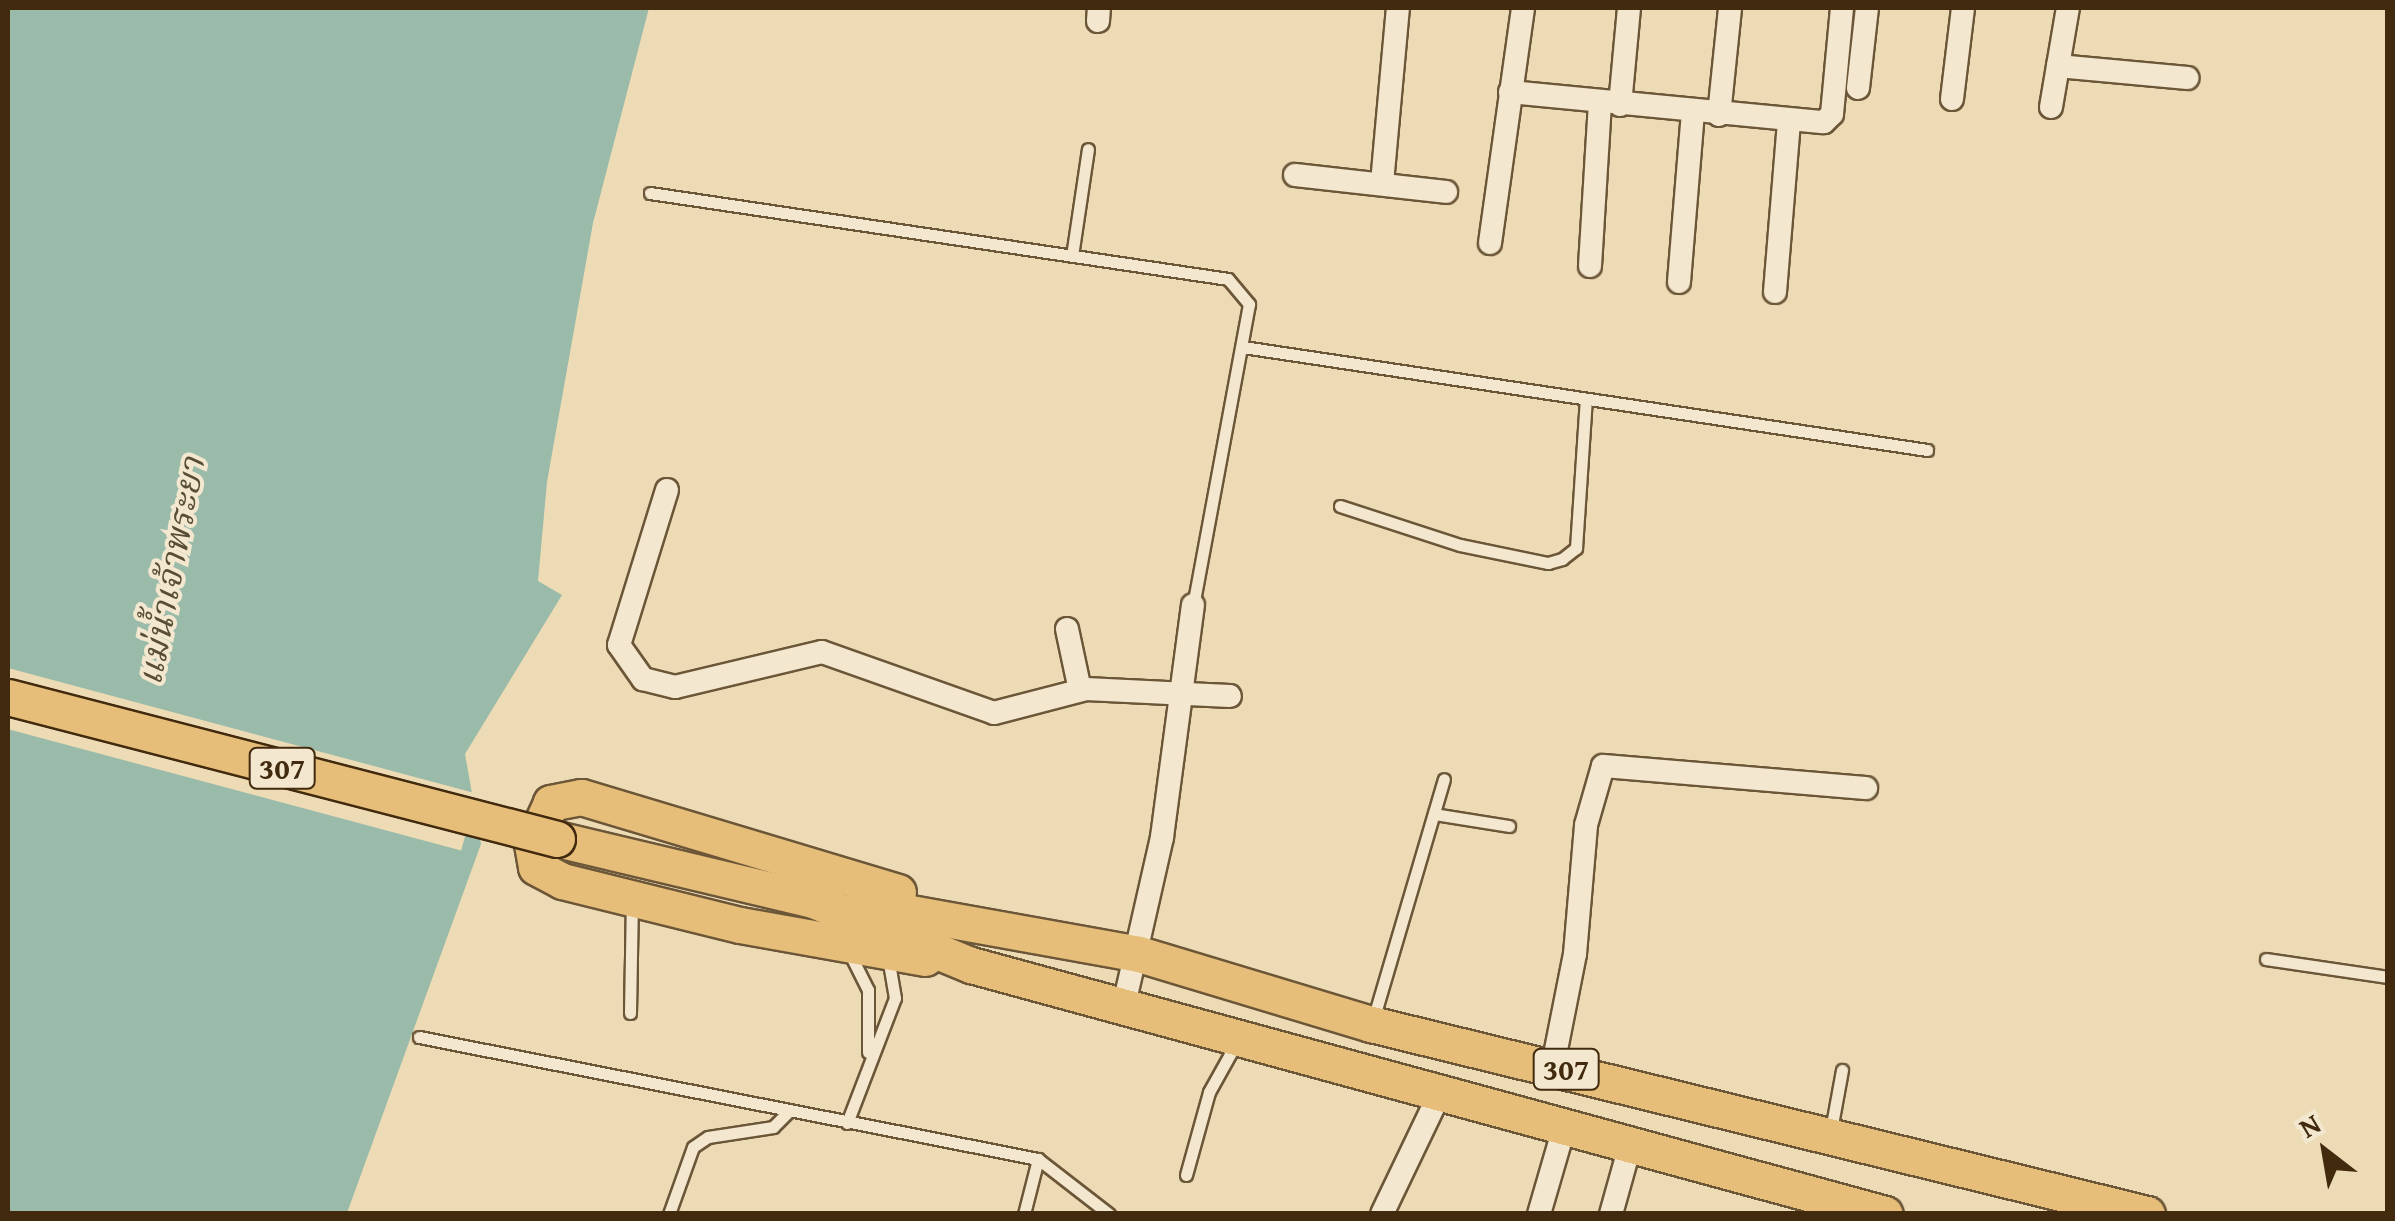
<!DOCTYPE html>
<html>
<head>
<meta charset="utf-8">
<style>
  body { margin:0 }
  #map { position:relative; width:2395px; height:1221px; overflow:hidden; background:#eddbb5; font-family:"Gentium Book Plus","Noto Serif Thai",serif }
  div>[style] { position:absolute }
  .water>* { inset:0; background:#9abbaa }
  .pier>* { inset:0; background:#eddbb5; transform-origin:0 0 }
  .roads { filter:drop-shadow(2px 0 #6c5638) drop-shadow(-2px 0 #6c5638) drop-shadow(0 2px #6c5638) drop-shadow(0 -2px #6c5638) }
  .service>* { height:11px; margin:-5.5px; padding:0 5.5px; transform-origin:5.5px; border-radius:5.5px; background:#f3e8cf }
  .minor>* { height:22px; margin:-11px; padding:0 11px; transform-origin:11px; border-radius:11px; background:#f3e8cf }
  .primary>* { height:35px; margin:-17.5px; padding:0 17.5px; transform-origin:17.5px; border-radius:17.5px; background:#e6be7a }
  .bridges { filter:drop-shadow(2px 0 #412a0e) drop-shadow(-2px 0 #412a0e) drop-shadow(0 2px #412a0e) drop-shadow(0 -2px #412a0e) }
  .primary-bridge>* { height:35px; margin:-17.5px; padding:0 17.5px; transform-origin:17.5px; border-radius:17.5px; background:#e6be7a }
  span { translate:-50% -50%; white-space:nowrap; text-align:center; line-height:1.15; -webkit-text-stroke:8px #f3e8cf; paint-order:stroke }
  .shield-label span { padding:2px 8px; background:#f3e8cf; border:2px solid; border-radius:8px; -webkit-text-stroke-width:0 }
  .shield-label { font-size:30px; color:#412a0e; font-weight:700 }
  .water-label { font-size:35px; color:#574e35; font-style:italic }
  .frame { position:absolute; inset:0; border:10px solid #412a0e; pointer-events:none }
  .north { position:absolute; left:2275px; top:1101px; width:100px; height:100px; -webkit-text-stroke:8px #f3e8cf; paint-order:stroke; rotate:329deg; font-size:28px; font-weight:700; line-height:40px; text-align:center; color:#412a0e }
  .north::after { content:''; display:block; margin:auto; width:35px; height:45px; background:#412a0e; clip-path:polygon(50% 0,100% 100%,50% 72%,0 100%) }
</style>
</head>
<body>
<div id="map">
  <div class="water">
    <div style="clip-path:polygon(8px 8px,649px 8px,593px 223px,547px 482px,538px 581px,562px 595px,465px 754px,481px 844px,347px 1213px,8px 1213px)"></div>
  </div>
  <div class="pier">
    <div style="left:8px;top:668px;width:485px;height:59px;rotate:15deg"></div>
  </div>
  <div class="roads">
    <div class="service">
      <div style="left:650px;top:193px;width:584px;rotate:8.46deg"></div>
      <div style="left:1228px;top:279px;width:33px;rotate:50deg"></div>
      <div style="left:1249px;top:304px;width:306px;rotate:100.5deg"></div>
      <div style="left:1072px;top:256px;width:108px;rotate:-81.5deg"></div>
      <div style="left:1243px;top:347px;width:692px;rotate:8.56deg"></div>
      <div style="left:1340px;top:506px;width:126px;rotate:18deg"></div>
      <div style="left:1460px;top:545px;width:90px;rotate:11.6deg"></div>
      <div style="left:1548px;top:563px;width:15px;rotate:-16deg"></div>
      <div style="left:1562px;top:559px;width:18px;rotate:-38deg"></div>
      <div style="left:1576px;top:548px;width:149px;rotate:-86.2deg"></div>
      <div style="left:1434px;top:814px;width:76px;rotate:9.1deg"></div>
      <div style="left:848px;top:950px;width:45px;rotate:63.4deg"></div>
      <div style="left:868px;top:990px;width:62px;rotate:90deg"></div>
      <div style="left:2266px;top:959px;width:123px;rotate:8.4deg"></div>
      <div style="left:630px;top:1013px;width:111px;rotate:-89deg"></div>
      <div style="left:1373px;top:1020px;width:251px;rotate:-73.6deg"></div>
      <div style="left:419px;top:1037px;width:631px;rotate:11.15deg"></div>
      <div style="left:1038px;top:1159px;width:90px;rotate:37.8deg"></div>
      <div style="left:847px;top:1123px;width:134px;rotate:-69deg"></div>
      <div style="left:895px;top:998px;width:42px;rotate:-99.7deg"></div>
      <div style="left:1831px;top:1130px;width:61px;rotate:-79.6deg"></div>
      <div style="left:1186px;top:1175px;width:86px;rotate:-74.5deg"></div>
      <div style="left:1209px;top:1092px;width:60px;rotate:-60.9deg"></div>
      <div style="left:669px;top:1214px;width:71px;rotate:-70.3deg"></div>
      <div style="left:693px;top:1147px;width:18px;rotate:-34deg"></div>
      <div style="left:708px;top:1137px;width:66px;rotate:-8.7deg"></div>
      <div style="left:773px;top:1127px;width:23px;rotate:-45deg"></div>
      <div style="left:1024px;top:1214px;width:57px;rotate:-75.7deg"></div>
    </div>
    <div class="minor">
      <div style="left:1098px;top:21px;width:13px;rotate:-86deg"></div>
      <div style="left:2058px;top:66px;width:130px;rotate:5.3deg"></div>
      <div style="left:1858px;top:88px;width:81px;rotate:-83.6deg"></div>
      <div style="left:1510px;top:92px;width:315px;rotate:5.5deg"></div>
      <div style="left:1824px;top:122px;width:11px;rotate:-45deg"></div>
      <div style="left:1832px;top:114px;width:106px;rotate:-84.6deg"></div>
      <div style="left:1952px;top:99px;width:92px;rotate:-83.1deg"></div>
      <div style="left:1620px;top:105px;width:97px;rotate:-84.7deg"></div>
      <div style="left:2051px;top:107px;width:100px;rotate:-80.3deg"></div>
      <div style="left:1719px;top:115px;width:108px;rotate:-84.1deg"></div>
      <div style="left:1295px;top:175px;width:152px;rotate:6.4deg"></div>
      <div style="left:1382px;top:183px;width:176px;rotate:-84.8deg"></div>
      <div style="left:1490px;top:243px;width:237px;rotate:-82deg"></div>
      <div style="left:1590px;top:266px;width:163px;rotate:-86.5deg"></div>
      <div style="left:1679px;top:282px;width:171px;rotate:-85.3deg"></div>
      <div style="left:1775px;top:292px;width:171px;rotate:-85.3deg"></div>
      <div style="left:667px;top:490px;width:162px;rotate:107.2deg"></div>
      <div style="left:619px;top:645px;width:42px;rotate:54.8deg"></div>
      <div style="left:643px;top:679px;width:33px;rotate:14deg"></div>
      <div style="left:675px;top:687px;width:151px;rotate:-13.4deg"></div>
      <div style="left:822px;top:652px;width:182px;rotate:19.5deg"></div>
      <div style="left:994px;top:713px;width:95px;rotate:-14.6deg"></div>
      <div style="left:1086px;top:689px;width:144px;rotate:2.8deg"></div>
      <div style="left:1067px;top:629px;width:62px;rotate:78deg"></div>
      <div style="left:1123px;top:1009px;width:176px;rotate:-77.2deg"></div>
      <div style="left:1162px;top:837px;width:234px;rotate:-82.4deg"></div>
      <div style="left:1553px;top:1065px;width:113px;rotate:-78.8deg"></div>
      <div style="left:1575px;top:954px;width:129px;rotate:-85.1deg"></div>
      <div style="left:1586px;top:825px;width:61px;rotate:-73.9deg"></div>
      <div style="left:1603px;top:766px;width:264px;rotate:4.8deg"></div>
      <div style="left:1382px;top:1214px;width:132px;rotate:-64.4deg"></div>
      <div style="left:1539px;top:1214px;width:90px;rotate:-73.8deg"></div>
      <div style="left:1611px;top:1214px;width:71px;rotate:-74.4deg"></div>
    </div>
    <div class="primary">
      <div style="left:557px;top:839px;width:263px;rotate:13.4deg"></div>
      <div style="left:813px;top:900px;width:171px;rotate:22.4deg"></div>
      <div style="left:971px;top:965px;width:947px;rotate:15.24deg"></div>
      <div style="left:898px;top:892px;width:331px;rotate:-163.3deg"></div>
      <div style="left:581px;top:797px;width:31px;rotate:169deg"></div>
      <div style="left:551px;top:803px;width:45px;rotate:114.9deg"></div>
      <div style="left:532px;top:844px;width:23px;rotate:80deg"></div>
      <div style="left:536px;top:867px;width:30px;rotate:28deg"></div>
      <div style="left:562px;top:881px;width:183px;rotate:13.9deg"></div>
      <div style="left:740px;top:925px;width:188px;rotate:10.1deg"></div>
      <div style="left:861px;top:904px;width:282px;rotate:10.2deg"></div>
      <div style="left:1139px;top:954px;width:242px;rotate:16.8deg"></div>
      <div style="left:1371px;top:1024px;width:799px;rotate:13.76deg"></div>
    </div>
  </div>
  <div class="bridges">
    <div class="primary-bridge">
      <div style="left:8px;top:697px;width:567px;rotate:14.5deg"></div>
    </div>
  </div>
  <div class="shield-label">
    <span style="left:282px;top:768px">307</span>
    <span style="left:1566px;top:1069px">307</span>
  </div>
  <div class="water-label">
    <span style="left:171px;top:571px;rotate:-79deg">แม่น้ำเจ้าพระยา</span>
  </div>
  <div class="frame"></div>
  <div class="north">N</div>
</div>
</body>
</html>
